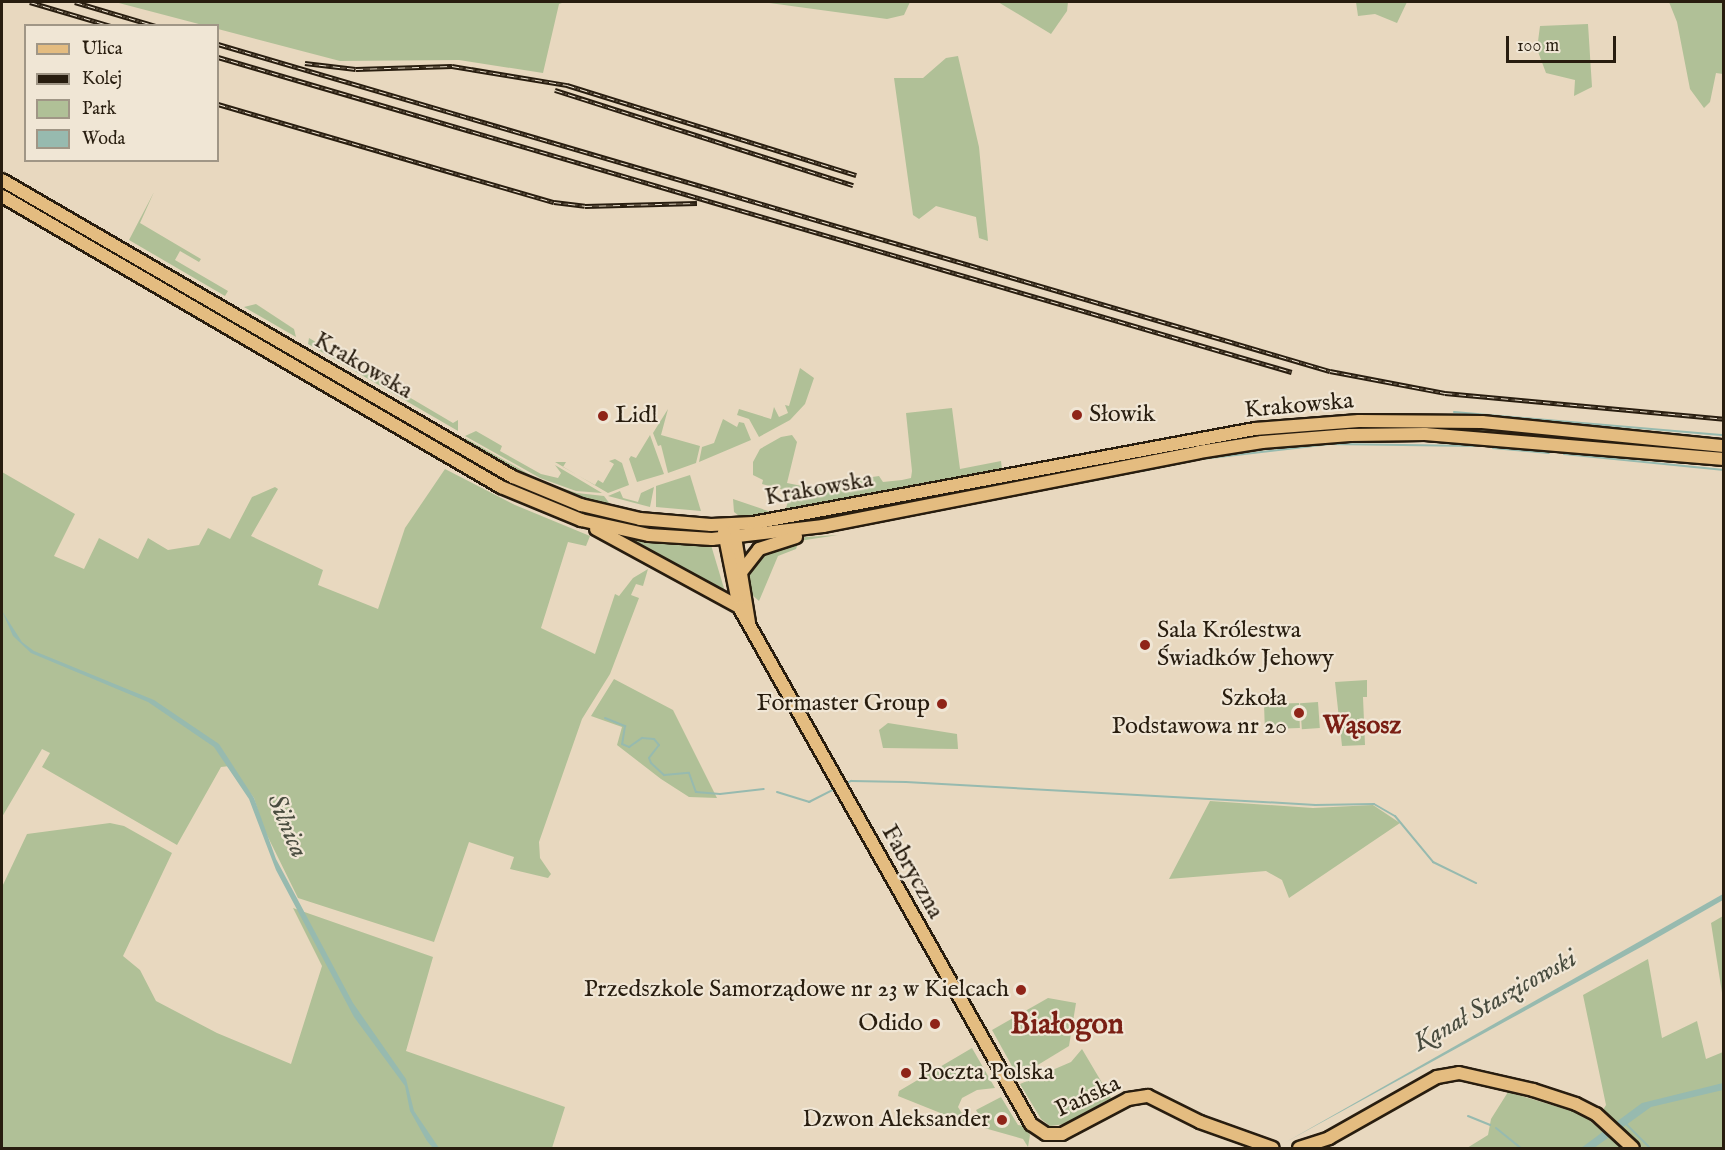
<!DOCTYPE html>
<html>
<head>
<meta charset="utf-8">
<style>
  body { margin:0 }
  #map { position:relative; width:1725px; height:1150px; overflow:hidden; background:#e8d8bf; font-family:"IM FELL English",serif }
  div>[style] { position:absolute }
  .green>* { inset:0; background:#b0c097; transform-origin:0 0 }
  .water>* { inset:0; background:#97baaf }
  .stream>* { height:2px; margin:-1px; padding:0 1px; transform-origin:1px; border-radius:1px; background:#97baaf }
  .roads { filter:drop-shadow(2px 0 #281d0f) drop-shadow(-2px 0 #281d0f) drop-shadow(0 2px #281d0f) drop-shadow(0 -2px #281d0f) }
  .major>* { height:12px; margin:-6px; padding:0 6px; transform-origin:6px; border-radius:6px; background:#e4bc80 }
  .rail>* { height:4.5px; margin-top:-2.25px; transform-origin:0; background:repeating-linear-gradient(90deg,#f0e6d5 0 7px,#281d0f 0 14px); box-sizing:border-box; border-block:2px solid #281d0f }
  .dots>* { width:16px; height:16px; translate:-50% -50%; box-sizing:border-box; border:3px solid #f0e6d5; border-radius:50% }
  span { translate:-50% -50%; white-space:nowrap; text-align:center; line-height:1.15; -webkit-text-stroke:4.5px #f0e6d5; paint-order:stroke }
  .street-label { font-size:24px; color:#281d0f }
  .poi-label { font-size:24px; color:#281d0f }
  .left { translate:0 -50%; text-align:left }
  .right { translate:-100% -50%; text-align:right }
  .neighbourhood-label { font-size:26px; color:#7a1f14; font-weight:700 }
  .water-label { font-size:26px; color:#494c3f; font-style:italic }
  .district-label { font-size:30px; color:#7a1f14; font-weight:700 }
  .frame { position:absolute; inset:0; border:3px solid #281d0f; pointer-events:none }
  .legend { position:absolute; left:24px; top:24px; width:195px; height:138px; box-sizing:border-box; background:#f0e6d5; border:2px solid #a09686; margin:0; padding:8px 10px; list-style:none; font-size:18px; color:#281d0f }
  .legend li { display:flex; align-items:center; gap:12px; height:30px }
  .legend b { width:30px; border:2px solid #a09686 }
  .scale { position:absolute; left:1506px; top:36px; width:110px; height:27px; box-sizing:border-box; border:3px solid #281d0f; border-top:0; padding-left:8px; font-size:18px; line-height:21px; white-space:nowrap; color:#281d0f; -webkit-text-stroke:4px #f0e6d5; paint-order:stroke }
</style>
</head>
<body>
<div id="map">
  <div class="green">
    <div style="clip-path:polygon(115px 2px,565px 2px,559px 4px,543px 73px,459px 60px,340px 61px)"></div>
    <div style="clip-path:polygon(762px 2px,910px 2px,904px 15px,887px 19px)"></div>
    <div style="clip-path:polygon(998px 2px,1068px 2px,1067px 11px,1051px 34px)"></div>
    <div style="clip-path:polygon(1356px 2px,1407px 2px,1397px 23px,1375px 14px,1358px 16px)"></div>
    <div style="clip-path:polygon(1669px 2px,1723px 2px,1723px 74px,1716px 73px,1710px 102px,1704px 108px,1690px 89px,1677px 22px)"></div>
    <div style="clip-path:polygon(1588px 24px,1592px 87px,1574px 96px,1575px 80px,1546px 73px,1537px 49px,1540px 26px)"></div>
    <div style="clip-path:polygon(958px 56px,979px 147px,988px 241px,979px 238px,976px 217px,936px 206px,919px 219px,913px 215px,894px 78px,923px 78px,946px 58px)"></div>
    <div style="clip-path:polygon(2px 185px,282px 349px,282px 350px,2px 191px)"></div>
    <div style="clip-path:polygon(154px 192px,140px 223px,201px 259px,199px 262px,180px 251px,175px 260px,228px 291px,225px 296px,129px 240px)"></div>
    <div style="clip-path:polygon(2px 201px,165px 296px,165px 299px,2px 206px)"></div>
    <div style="clip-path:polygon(256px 304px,294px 329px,296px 337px,244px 307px)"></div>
    <div style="clip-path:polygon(309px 338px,453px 423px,458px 420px,458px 431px,308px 344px)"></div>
    <div style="clip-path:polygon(800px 368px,814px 378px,805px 404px,790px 420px,759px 437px,749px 419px,737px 415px,739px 409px,771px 419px,774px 407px,779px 417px,788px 413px,785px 405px,789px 406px)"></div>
    <div style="clip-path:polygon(952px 408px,960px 469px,1001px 461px,1002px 469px,743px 519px,734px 512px,733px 499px,771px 512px,786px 508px,791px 492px,762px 484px,763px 480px,753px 475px,753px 462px,760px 449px,781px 437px,792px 435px,797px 442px,787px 483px,807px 487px,879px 476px,883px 482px,902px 480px,911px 478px,912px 471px,906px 413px)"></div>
    <div style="clip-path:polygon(668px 409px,661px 435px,700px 446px,696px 463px,668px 473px,661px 445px,658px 446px,653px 433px)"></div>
    <div style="clip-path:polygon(723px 419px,737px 427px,739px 422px,744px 423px,751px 440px,699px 462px,702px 447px,714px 443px)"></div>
    <div style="clip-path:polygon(1362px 425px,1465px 428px,1723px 450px,1723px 455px,1328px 432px,794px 527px,830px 515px,1182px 445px,1253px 434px)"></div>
    <div style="clip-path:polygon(476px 431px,502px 446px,500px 451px,541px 474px,558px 478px,561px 473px,555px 465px,602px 493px,576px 491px,540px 478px,465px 436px)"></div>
    <div style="clip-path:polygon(650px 435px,664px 474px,637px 482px,629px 459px,631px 456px,636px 458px)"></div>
    <div style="clip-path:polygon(465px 438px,541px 481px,577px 493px,604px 496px,610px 504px,565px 494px,506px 468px,467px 445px)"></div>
    <div style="clip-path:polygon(460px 454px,564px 504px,708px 532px,640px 526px,567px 510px,500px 481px)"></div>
    <div style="clip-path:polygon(615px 459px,622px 463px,629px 485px,608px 493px,555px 462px,566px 462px,563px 467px,595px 485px,598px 480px,603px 483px,614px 464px,609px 461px)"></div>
    <div style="clip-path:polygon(445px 469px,515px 505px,590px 536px,586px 546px,568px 542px,541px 628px,595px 654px,615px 594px,619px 596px,633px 578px,648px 569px,643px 586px,636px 584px,631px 595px,639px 598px,610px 674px,582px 719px,539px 842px,540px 858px,551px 874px,548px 878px,510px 869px,514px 857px,469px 842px,434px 942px,298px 898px,263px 827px,254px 798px,230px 766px,221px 767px,177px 845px,42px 767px,50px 753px,42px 749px,2px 817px,2px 472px,75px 514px,54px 556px,84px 569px,99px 538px,138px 559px,148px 538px,168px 550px,199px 545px,208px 528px,230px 539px,252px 497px,275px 487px,278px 489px,251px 536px,323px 570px,318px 585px,378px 609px,405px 528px)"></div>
    <div style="clip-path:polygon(690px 475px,701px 511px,656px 507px,656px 486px)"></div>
    <div style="clip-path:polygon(654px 487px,650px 507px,608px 496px,620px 491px,623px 498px,638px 502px,641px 493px)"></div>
    <div style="clip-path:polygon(838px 535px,799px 541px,796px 549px,778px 556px,759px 601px,751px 594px,747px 573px,751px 559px,805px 537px)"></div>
    <div style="clip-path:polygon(621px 536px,711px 545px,726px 595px)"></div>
    <div style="clip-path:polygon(614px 679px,673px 710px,717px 798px,689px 797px,661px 779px,617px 745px,622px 727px,591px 716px)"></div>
    <div style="clip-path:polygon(1367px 680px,1367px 697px,1363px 697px,1365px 745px,1342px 746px,1335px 682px)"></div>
    <div style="left:1318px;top:702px;width:26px;height:18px;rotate:86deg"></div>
    <div style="left:1299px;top:703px;width:25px;height:35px;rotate:88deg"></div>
    <div style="clip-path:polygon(888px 723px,957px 734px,958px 749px,883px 748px,879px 730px)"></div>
    <div style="clip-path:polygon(1210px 801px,1313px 808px,1373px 805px,1400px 823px,1289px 898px,1282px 880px,1266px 871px,1169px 879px)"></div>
    <div style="clip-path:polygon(110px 823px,124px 826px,172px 853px,123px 956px,140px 970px,156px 1001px,217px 1033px,291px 1064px,322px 966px,293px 908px,433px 957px,406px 1051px,565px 1107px,552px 1148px,2px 1148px,2px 887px,27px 834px)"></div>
    <div style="clip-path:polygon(1723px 916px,1723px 999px,1711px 923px)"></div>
    <div style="clip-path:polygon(1648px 959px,1662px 1038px,1697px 1021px,1706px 1059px,1723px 1052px,1723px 1148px,1642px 1148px,1603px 1110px,1606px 1105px,1583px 995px)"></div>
    <div style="clip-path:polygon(1048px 998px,1076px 1003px,1069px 1046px,1018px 1077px,992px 1030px)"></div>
    <div style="clip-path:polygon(972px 1048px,995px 1088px,977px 1090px,962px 1098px,958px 1107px,963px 1115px,972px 1118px,979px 1115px,976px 1110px,1001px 1097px,1018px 1125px,1024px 1126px,1030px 1135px,1028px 1147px,1023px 1139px,963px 1122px,898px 1096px,899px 1091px)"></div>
    <div style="clip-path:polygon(1082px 1049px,1111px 1098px,1065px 1124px,1050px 1126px,1041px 1119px,1020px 1084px,1071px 1062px)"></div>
    <div style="clip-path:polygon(1508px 1092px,1582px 1114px,1622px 1148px,1467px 1148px,1488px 1135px,1491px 1119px)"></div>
  </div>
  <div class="water">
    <div style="clip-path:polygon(2px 611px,22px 642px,34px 651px,154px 700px,219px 744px,254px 798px,276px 859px,353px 1003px,406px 1079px,414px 1111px,439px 1148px,433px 1148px,427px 1141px,410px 1111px,405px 1086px,354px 1017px,276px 870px,249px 799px,214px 747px,148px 702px,31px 653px,13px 636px)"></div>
    <div style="clip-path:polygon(1723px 894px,1723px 900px,1641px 947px,1286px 1142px)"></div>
    <div style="clip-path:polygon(1723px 1083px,1723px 1090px,1651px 1107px,1594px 1148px,1581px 1148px,1642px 1103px)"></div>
  </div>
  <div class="stream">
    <div style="left:1454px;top:412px;width:271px;rotate:4.9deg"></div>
    <div style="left:1493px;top:448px;width:56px;rotate:5.1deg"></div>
    <div style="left:1564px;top:454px;width:161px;rotate:5.7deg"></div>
    <div style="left:1202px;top:459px;width:129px;rotate:-6.7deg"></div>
    <div style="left:1330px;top:444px;width:145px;rotate:0.8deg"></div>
    <div style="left:1142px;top:471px;width:51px;rotate:-11.3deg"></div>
    <div style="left:1085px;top:482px;width:32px;rotate:-11deg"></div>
    <div style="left:605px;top:718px;width:22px;rotate:22deg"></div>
    <div style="left:625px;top:726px;width:18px;rotate:99deg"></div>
    <div style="left:622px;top:744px;width:8px;rotate:23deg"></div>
    <div style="left:629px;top:747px;width:16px;rotate:-35deg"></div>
    <div style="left:642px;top:738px;width:12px;rotate:5deg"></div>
    <div style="left:654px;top:739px;width:8px;rotate:50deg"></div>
    <div style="left:659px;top:745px;width:16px;rotate:128deg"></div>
    <div style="left:649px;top:758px;width:5px;rotate:68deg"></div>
    <div style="left:651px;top:763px;width:18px;rotate:43deg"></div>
    <div style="left:664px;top:775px;width:25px;rotate:-5deg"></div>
    <div style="left:689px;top:773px;width:20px;rotate:70deg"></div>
    <div style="left:696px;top:792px;width:24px;rotate:5deg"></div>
    <div style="left:720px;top:794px;width:44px;rotate:-6.5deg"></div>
    <div style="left:844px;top:784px;width:8px;rotate:-23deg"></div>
    <div style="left:851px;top:781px;width:55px;rotate:1deg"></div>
    <div style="left:906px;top:782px;width:410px;rotate:3.2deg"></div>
    <div style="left:1315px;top:805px;width:59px;rotate:-1deg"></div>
    <div style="left:1374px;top:804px;width:24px;rotate:30deg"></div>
    <div style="left:1395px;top:816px;width:60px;rotate:50.4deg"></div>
    <div style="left:1433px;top:862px;width:48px;rotate:26deg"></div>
    <div style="left:777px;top:792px;width:34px;rotate:17deg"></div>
    <div style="left:809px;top:802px;width:30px;rotate:-27deg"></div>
    <div style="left:1468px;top:1116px;width:24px;rotate:22deg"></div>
    <div style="left:1625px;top:1123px;width:35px;rotate:45deg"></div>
    <div style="left:1496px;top:1128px;width:32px;rotate:39deg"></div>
  </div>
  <div class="roads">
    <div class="major">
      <div style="left:2px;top:180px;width:591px;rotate:30.17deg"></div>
      <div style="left:513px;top:477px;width:74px;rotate:22.4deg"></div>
      <div style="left:581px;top:505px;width:61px;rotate:13.3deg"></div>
      <div style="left:640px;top:519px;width:71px;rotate:4.8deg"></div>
      <div style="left:711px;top:525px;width:42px;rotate:-2.7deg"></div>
      <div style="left:753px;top:523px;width:511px;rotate:-10.61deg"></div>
      <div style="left:1255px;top:429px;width:104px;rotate:-4.4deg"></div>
      <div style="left:1359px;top:421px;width:123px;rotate:0.5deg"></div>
      <div style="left:1482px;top:422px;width:243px;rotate:5.7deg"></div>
      <div style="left:2px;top:196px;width:578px;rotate:30.25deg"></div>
      <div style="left:501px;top:487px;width:87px;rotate:22.4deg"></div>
      <div style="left:581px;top:520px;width:70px;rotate:12.4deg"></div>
      <div style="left:649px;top:535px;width:63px;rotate:3.6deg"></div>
      <div style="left:712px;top:539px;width:112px;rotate:-6.7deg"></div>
      <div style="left:823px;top:526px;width:383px;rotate:-11.1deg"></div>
      <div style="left:1199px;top:452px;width:64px;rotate:-9deg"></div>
      <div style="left:1262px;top:442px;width:88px;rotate:-4.5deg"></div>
      <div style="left:1350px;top:435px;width:75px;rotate:-0.8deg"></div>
      <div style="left:1425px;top:434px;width:300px;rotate:4.8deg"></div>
      <div style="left:596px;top:529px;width:163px;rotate:28.6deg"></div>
      <div style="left:734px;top:531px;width:93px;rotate:80.7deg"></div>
      <div style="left:724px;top:532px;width:76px;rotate:78.7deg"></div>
      <div style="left:739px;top:607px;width:594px;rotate:60.54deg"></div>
      <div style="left:1031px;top:1124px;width:18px;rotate:34deg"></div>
      <div style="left:1046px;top:1134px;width:16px"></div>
      <div style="left:1062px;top:1134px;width:75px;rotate:-27.9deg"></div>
      <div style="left:1128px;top:1099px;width:20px;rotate:-9deg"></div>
      <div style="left:1148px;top:1096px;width:58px;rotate:26.6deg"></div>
      <div style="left:1200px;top:1122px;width:77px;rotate:19.6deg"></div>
      <div style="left:742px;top:571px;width:28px;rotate:-52deg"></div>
      <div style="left:759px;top:549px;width:39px;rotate:-18deg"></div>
      <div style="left:1299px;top:1148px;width:32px;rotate:-18deg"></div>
      <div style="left:1329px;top:1138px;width:124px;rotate:-29.5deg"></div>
      <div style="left:1437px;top:1077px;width:22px;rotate:-10deg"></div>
      <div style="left:1459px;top:1073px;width:76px;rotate:12.9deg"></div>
      <div style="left:1533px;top:1090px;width:45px;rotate:18deg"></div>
      <div style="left:1576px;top:1104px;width:22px;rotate:27deg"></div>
      <div style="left:1596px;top:1114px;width:50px;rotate:42.6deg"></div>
    </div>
  </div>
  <div class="rail">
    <div style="left:30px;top:2px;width:84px;rotate:16.5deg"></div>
    <div style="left:75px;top:2px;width:84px;rotate:16.5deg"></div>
    <div style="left:218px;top:44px;width:1159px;rotate:16.39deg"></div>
    <div style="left:1330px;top:371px;width:117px;rotate:10.8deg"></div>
    <div style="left:1445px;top:393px;width:280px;rotate:5.3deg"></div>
    <div style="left:218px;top:57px;width:1119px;rotate:16.35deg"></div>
    <div style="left:305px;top:63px;width:51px;rotate:6.7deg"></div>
    <div style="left:356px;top:69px;width:96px;rotate:-1.8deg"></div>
    <div style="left:452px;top:66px;width:117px;rotate:9.4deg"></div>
    <div style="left:567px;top:85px;width:303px;rotate:17.3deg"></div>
    <div style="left:555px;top:90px;width:313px;rotate:17.7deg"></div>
    <div style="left:218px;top:104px;width:350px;rotate:16.3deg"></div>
    <div style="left:554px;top:202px;width:31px;rotate:7deg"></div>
    <div style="left:585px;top:206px;width:112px;rotate:-1.5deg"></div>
  </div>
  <div class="dots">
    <div style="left:1077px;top:415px;background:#8f2418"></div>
    <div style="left:603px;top:416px;background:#8f2418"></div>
    <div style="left:1145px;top:645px;background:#8f2418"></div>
    <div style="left:942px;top:704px;background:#8f2418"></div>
    <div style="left:1299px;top:713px;background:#8f2418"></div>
    <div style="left:1021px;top:990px;background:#8f2418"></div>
    <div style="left:935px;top:1024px;background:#8f2418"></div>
    <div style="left:906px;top:1073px;background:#8f2418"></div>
    <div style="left:1002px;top:1120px;background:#8f2418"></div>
  </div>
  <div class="street-label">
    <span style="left:363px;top:366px;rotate:30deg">Krakowska</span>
    <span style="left:1299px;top:406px;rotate:-5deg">Krakowska</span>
    <span style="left:819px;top:489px;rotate:-10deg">Krakowska</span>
    <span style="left:912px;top:872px;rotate:61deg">Fabryczna</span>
    <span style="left:1088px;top:1097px;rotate:-25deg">Pańska</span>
  </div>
  <div class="poi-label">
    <span class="left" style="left:1089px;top:415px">Słowik</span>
    <span class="left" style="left:615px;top:416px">Lidl</span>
    <span class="left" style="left:1157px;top:645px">Sala Królestwa<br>Świadków Jehowy</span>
    <span class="right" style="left:1287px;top:713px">Szkoła<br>Podstawowa nr 20</span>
    <span class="right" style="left:930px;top:704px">Formaster Group</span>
    <span class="right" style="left:1009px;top:990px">Przedszkole Samorządowe nr 23 w Kielcach</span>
    <span class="right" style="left:923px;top:1024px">Odido</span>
    <span class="left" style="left:918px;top:1073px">Poczta Polska</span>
    <span class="right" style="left:990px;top:1120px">Dzwon Aleksander</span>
  </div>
  <div class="neighbourhood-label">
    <span style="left:1362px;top:726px">Wąsosz</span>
  </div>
  <div class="water-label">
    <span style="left:287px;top:826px;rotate:67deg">Silnica</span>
    <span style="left:1495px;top:1001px;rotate:-29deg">Kanał Staszicowski</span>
  </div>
  <div class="district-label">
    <span style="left:1067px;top:1025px">Białogon</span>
  </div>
  <div class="frame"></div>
  <ul class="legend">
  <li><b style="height:8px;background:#e4bc80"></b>Ulica</li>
  <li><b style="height:8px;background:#281d0f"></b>Kolej</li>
  <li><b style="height:16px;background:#b0c097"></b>Park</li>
  <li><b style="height:16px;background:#97baaf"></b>Woda</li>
  </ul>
  <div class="scale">100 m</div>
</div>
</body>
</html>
